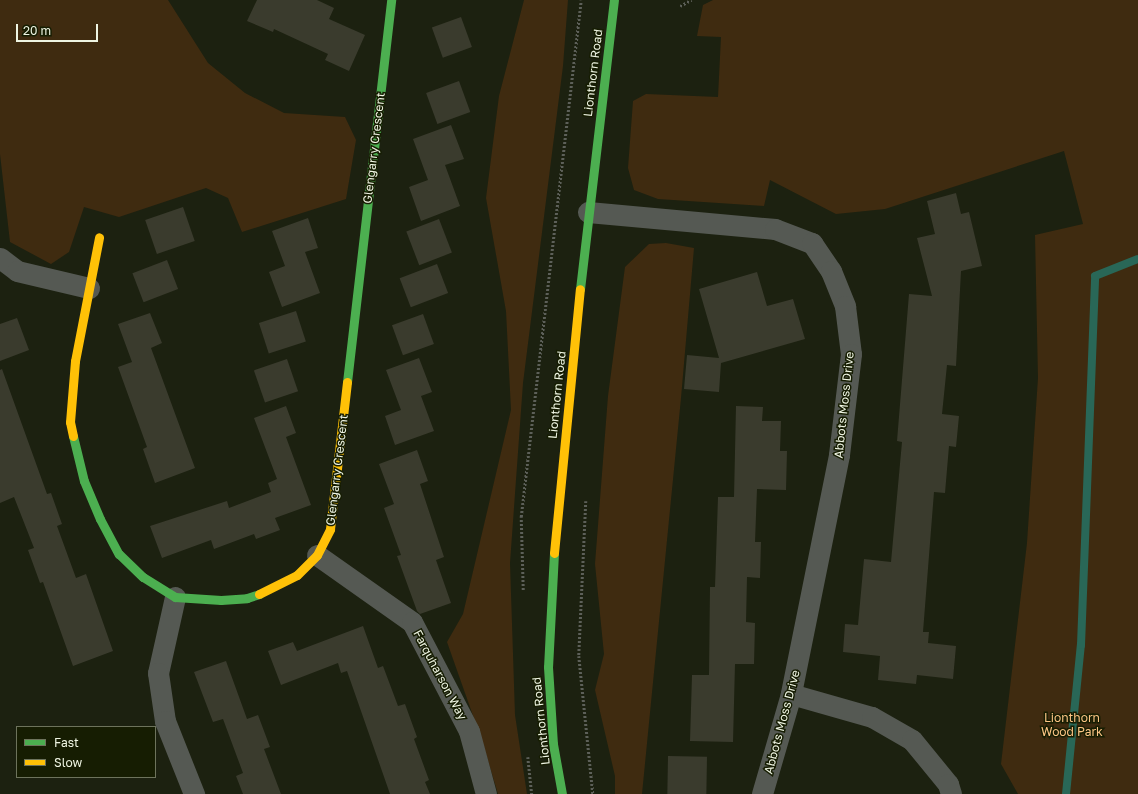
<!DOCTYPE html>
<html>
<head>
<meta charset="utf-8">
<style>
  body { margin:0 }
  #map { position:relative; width:1138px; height:794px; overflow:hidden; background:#1c2110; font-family:"Golos Text",sans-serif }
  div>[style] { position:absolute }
  .green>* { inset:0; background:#3f2b10 }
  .stream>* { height:8px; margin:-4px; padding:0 4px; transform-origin:4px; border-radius:4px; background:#296757 }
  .building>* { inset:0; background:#3a3b2d; transform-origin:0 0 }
  .path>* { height:2.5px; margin-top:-1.25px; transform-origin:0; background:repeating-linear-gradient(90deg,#5d6059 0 2px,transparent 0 4px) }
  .street>* { height:21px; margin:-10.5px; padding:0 10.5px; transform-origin:10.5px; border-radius:10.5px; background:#555953 }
  .fast>* { height:9px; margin:-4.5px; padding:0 4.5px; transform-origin:4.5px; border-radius:4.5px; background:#4caf50 }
  .slow>* { height:9px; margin:-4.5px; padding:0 4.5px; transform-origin:4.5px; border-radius:4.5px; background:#ffc107 }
  span { translate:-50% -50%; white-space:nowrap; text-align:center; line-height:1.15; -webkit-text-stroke:3px #161d02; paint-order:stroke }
  .street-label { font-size:12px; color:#eff5e3 }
  .park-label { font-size:12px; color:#fdc585 }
  .legend { position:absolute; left:16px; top:726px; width:140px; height:52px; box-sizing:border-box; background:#161d02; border:1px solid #6d735c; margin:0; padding:5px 7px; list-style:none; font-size:12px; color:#eff5e3 }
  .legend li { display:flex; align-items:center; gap:8px; height:20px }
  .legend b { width:20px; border:1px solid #6d735c }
  .scale { position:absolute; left:16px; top:24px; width:82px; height:18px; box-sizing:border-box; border:2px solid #eff5e3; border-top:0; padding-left:5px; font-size:12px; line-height:14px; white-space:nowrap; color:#eff5e3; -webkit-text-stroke:3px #161d02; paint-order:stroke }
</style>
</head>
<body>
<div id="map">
  <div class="green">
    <div style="clip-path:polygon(0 0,168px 0,208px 63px,245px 93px,284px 113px,345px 117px,356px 140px,346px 199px,242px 232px,228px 198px,206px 188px,119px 217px,84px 207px,69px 252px,51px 264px,10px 242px,0 154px)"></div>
    <div style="clip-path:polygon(524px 0,568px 0,563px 66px,523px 383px,510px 563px,515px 715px,527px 794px,498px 794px,483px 744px,447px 642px,463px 614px,511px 410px,506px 311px,486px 198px,499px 96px)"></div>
    <div style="clip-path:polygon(713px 0,1138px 0,1138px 794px,1018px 794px,1001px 764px,1027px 543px,1038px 378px,1035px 235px,1083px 224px,1064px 151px,885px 209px,836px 214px,770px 180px,764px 206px,658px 199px,634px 190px,628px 168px,633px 101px,646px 94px,718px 97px,721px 37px,697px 36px,703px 5px)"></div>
    <div style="clip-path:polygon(666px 243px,694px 248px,681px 398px,642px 794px,615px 794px,615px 776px,595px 690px,604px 654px,595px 564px,608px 396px,625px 267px,649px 244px)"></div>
  </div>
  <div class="stream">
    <div style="left:1066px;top:794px;width:150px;rotate:-84.3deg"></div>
    <div style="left:1081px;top:645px;width:369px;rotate:-87.8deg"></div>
    <div style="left:1095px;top:276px;width:46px;rotate:-21.6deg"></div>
  </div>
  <div class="building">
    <div style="clip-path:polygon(257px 0,317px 0,334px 8px,329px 19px,365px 35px,349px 71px,325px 60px,328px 54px,274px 29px,273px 32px,247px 21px)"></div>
    <div style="left:461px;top:17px;width:32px;height:31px;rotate:70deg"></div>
    <div style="left:459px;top:81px;width:33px;height:35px;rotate:70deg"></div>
    <div style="clip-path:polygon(451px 125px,464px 159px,445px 165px,460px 206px,421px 221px,409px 187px,428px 180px,413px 139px)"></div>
    <div style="clip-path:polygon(956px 193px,961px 214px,969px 212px,982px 266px,961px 271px,956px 366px,947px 365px,942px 414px,959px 416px,956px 447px,949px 446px,945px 493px,934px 492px,923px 632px,929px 632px,928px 643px,956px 646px,953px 679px,917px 675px,916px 684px,878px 680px,880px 656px,843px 652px,845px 624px,858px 625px,864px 559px,891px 562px,902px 442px,897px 441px,909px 294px,932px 296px,917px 238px,935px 234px,927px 201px)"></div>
    <div style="left:183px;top:207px;width:36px;height:40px;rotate:71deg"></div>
    <div style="clip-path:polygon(308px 218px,318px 248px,305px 252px,320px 293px,282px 307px,269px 272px,285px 266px,272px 231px)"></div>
    <div style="left:439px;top:219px;width:36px;height:35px;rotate:69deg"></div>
    <div style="left:167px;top:260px;width:31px;height:37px;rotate:69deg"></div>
    <div style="left:437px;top:264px;width:31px;height:40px;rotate:69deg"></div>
    <div style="clip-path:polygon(757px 272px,767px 306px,793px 299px,805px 339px,721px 363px,719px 392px,684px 389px,687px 355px,719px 358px,699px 289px)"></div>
    <div style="left:296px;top:311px;width:32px;height:39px;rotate:72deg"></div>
    <div style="clip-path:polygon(150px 313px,162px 343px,151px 348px,195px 468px,155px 483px,143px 449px,147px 447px,118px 367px,132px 362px,118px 324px)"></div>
    <div style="left:423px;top:314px;width:32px;height:33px;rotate:70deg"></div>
    <div style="clip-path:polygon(17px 318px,29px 350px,0 361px,0 324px)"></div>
    <div style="clip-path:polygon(419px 358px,432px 392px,421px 396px,434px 431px,395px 445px,385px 416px,401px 410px,386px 370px)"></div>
    <div style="left:287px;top:359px;width:34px;height:35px;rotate:71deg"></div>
    <div style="clip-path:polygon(2px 369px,47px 494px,51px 493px,62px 524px,57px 526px,76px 578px,86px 574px,113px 651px,73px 666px,43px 582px,40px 583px,28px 550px,34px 548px,14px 497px,0 503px,0 370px)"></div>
    <div style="clip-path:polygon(286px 406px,296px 433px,286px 437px,311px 505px,275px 518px,280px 530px,256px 539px,254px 534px,214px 549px,211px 540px,162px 558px,150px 526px,227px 501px,229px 508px,271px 492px,268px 483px,277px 479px,254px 418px)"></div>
    <div style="clip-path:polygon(736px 406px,763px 407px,762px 421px,781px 421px,780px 451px,787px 451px,786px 490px,757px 489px,755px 542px,761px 542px,760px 578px,747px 577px,746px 622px,755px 623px,754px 664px,735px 664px,733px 742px,690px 741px,692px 675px,709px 675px,710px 587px,715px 587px,718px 497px,734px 497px)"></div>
    <div style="clip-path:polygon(417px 450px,428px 481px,420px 484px,444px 557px,436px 560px,451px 603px,420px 614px,417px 611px,397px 556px,401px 555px,384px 508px,394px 504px,379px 464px)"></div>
    <div style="clip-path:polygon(363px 626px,378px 668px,383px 666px,398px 706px,405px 704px,417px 737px,414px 739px,429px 780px,425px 782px,430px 794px,390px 794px,347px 671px,341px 673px,338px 663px,281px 685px,268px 651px,293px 642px,297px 651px)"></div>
    <div style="clip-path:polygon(226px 661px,247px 719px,258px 715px,270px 747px,264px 749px,281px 794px,243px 794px,236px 776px,243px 773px,223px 719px,213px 722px,194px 672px)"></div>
    <div style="left:668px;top:756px;width:39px;height:38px;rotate:1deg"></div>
  </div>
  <div class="path">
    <div style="left:680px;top:6px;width:13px;rotate:-29deg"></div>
    <div style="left:586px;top:501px;width:155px;rotate:92.6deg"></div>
    <div style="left:579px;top:656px;width:139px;rotate:84.2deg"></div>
    <div style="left:523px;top:590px;width:73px;rotate:-91.6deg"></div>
    <div style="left:521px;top:517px;width:520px;rotate:-83.38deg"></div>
    <div style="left:528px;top:757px;width:37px;rotate:84deg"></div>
  </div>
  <div class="street">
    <div style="left:588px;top:212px;width:188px;rotate:5.2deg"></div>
    <div style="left:775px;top:229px;width:40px;rotate:21deg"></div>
    <div style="left:812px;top:243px;width:34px;rotate:56deg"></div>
    <div style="left:831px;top:271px;width:38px;rotate:68deg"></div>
    <div style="left:845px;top:306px;width:48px;rotate:82.9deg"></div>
    <div style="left:851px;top:354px;width:102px;rotate:96.8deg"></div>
    <div style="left:839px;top:455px;width:244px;rotate:101.4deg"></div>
    <div style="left:791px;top:694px;width:104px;rotate:106.2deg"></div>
    <div style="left:0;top:258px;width:21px;rotate:37deg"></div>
    <div style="left:17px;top:271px;width:74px;rotate:13.3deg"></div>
    <div style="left:317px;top:555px;width:116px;rotate:35.2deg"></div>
    <div style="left:412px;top:622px;width:123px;rotate:62.4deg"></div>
    <div style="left:469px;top:731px;width:65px;rotate:74.9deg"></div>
    <div style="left:175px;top:597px;width:78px;rotate:102.6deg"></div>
    <div style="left:158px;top:673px;width:49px;rotate:81.7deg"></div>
    <div style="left:165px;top:721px;width:79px;rotate:68.3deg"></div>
    <div style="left:791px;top:694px;width:84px;rotate:15.9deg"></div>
    <div style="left:872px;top:717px;width:46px;rotate:29.9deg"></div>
    <div style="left:912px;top:740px;width:57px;rotate:50.7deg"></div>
    <div style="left:948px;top:784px;width:10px;rotate:73deg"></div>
  </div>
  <div class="fast">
    <div style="left:580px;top:289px;width:291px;rotate:-83.3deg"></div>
    <div style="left:347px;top:382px;width:385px;rotate:-83.4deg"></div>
    <div style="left:73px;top:436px;width:46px;rotate:76.3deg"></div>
    <div style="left:84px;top:481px;width:41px;rotate:67.2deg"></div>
    <div style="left:100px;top:519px;width:40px;rotate:62deg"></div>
    <div style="left:119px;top:554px;width:33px;rotate:44deg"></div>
    <div style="left:143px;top:577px;width:38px;rotate:32deg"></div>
    <div style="left:175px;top:597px;width:46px;rotate:3.7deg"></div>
    <div style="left:221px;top:600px;width:26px;rotate:-4deg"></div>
    <div style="left:247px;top:598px;width:13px;rotate:-18deg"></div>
    <div style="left:554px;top:553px;width:114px;rotate:93deg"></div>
    <div style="left:548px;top:667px;width:77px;rotate:86.3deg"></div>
    <div style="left:553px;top:744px;width:51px;rotate:79.8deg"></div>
  </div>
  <div class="slow">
    <div style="left:73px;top:436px;width:14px;rotate:-102deg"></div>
    <div style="left:70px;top:422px;width:61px;rotate:-85.3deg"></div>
    <div style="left:75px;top:361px;width:126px;rotate:-79deg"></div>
    <div style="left:554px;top:553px;width:265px;rotate:-84.4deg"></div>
    <div style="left:259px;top:594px;width:42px;rotate:-26.6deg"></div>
    <div style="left:297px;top:575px;width:28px;rotate:-45deg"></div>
    <div style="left:317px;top:555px;width:29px;rotate:-63deg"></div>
    <div style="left:330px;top:529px;width:148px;rotate:-83.4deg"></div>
  </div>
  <div class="street-label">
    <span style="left:593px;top:73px;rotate:-83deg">Lionthorn Road</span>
    <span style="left:374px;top:148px;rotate:-83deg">Glengarry Crescent</span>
    <span style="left:557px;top:395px;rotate:-84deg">Lionthorn Road</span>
    <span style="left:844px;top:405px;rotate:-84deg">Abbots Moss Drive</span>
    <span style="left:337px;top:470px;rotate:-83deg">Glengarry Crescent</span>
    <span style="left:440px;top:675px;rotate:62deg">Farquharson Way</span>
    <span style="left:541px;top:721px;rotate:-96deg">Lionthorn Road</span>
    <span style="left:782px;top:722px;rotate:-75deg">Abbots Moss Drive</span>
  </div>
  <div class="park-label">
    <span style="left:1072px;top:725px">Lionthorn<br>Wood Park</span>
  </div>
  <ul class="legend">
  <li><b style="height:5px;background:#4caf50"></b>Fast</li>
  <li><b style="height:5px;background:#ffc107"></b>Slow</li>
  </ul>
  <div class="scale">20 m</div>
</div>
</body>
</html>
